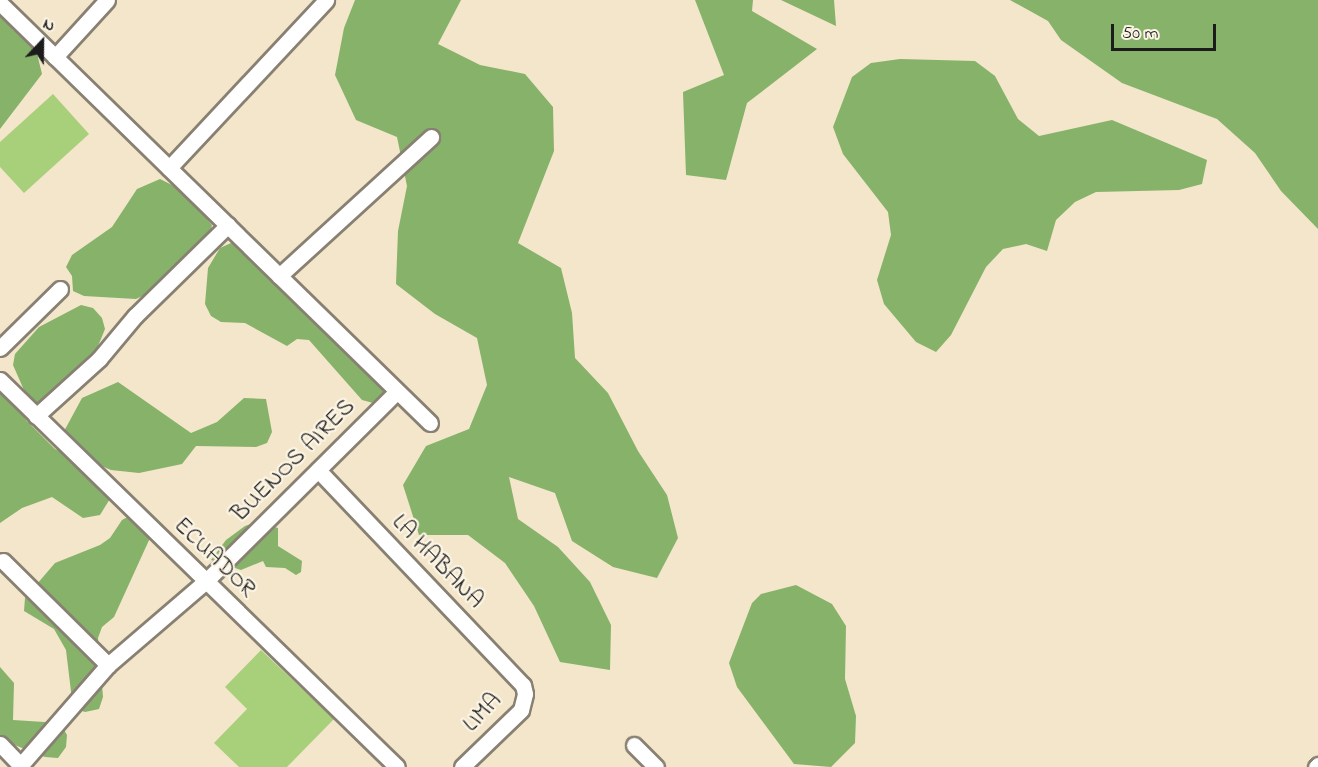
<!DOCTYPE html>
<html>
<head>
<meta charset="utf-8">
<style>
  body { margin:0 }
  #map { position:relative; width:1318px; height:767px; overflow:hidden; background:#f3e6ca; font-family:"Indie Flower",sans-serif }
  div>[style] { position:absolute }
  .green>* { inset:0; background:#a8cf7a }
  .forest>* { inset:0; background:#86b26a }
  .roads { filter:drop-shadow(2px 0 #888173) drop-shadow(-2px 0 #888173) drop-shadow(0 2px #888173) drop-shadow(0 -2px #888173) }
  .minor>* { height:15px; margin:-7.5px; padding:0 7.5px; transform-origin:7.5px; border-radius:7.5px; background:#fff }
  span { translate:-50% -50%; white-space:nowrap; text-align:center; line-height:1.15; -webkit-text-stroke:4.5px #fcf5e5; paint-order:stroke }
  .street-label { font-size:24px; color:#1c1c1c }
  .north { position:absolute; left:12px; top:12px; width:60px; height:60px; -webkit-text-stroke:4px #fcf5e5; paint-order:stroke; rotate:22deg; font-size:16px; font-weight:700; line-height:24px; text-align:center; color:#1c1c1c }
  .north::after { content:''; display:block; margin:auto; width:21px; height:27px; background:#1c1c1c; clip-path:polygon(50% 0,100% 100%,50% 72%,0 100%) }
  .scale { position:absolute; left:1111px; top:24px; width:105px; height:27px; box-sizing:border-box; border:3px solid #1c1c1c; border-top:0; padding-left:8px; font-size:18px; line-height:21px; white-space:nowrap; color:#1c1c1c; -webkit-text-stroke:4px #fcf5e5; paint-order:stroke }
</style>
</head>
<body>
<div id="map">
  <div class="green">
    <div style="clip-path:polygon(53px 94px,89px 134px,24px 193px,0 167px,0 142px)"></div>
    <div style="clip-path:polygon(261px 650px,334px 719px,287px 767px,239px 767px,214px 743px,247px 709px,225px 687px)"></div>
  </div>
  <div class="forest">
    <div style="clip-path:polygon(355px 0,461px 0,438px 44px,480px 65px,525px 74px,553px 107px,554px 151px,518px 243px,561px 268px,572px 313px,575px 358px,608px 393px,638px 451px,667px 495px,678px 538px,657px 578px,613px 567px,572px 541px,555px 493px,509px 477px,518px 519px,558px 547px,590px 582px,611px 625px,610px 670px,560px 662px,534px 606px,505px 563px,468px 535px,419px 535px,403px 485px,426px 446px,469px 429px,487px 385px,477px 338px,435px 314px,396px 284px,398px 231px,407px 186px,397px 137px,356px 120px,335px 75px,344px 28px)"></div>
    <div style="clip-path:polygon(695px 0,753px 0,752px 11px,817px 49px,747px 103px,726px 180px,686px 175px,683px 92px,724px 75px)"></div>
    <div style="clip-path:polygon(781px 0,834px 0,836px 26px)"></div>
    <div style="clip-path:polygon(1010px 0,1318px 0,1318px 229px,1281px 191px,1255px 153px,1217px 119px,1122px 83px,1061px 40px,1048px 21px)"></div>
    <div style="clip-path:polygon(0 10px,13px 30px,33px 37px,42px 74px,0 129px)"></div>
    <div style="clip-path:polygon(900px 59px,975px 61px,995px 76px,1018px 119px,1039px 136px,1112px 120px,1207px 160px,1202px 184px,1179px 190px,1096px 192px,1075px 202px,1056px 220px,1047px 251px,1026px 244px,1003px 249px,986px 267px,951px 335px,936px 352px,916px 342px,884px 304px,877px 280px,891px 235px,888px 212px,843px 154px,833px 127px,852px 77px,871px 63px)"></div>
    <div style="clip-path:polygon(160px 179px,182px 190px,212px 225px,210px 236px,147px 294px,136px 299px,84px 296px,73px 291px,72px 276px,66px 267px,72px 255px,112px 227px,137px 189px)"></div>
    <div style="clip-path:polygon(231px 243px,241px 246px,382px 383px,384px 395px,373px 403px,362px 400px,309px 340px,297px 339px,287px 346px,245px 323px,221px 322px,211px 316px,205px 304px,208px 268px,220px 248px)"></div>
    <div style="clip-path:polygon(81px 305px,93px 308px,102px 318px,105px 329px,96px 351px,48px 404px,36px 404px,27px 397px,13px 365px,15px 354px,39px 327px)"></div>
    <div style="clip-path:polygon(118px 382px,191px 433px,217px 422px,244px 398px,266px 399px,272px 432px,267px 443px,256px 447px,196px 446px,182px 464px,139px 473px,111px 470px,69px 452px,62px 435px,82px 398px)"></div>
    <div style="clip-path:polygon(0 386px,27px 421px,55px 449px,114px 477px,116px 489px,100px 515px,83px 518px,52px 497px,22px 508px,0 523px)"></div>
    <div style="clip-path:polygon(133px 514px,153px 527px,150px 538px,114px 617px,102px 627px,98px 638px,103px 697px,99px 709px,85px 712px,73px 708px,66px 650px,54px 629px,24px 611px,25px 598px,55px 563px,100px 545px,110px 538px,122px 520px)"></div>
    <div style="clip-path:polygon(257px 522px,278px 528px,278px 546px,302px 561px,301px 572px,296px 575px,285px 568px,266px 567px,263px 561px,241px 570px,211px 560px,226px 540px,245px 526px)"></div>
    <div style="clip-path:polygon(796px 585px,832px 604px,846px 626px,845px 679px,856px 716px,855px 743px,831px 767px,794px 764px,737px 687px,729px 663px,752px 603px,761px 594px)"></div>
    <div style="clip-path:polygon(0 667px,14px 683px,13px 720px,60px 723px,67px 735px,66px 747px,58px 758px,45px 757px,7px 742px,0 744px)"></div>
  </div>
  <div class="roads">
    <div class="minor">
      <div style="left:0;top:3px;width:601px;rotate:44.33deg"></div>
      <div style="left:55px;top:57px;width:77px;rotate:-47.6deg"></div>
      <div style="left:169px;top:168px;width:230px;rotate:-46.9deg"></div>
      <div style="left:279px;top:276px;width:206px;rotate:-42.4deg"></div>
      <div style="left:0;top:348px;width:84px;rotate:-44.5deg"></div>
      <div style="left:0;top:380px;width:554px;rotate:44.27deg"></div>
      <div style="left:36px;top:416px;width:85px;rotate:-42.1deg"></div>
      <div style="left:99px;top:359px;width:56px;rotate:-50.1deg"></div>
      <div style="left:135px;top:316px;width:130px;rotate:-44.4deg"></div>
      <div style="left:318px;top:470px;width:297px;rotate:46.4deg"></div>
      <div style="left:523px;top:685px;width:9px;rotate:77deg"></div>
      <div style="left:525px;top:694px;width:16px;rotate:104deg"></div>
      <div style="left:521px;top:710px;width:82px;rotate:136deg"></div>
      <div style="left:3px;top:561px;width:148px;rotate:44.7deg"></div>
      <div style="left:0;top:744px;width:32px;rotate:46deg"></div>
      <div style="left:634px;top:745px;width:31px;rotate:45deg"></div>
      <div style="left:19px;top:767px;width:135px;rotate:-48.9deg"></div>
      <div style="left:108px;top:665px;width:129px;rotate:-40.6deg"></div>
      <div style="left:206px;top:581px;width:269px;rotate:-44.8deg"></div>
      <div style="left:1316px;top:767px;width:3px;rotate:-45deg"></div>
    </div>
  </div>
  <div class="street-label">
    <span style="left:294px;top:461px;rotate:-45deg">BUENOS AIRES</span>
    <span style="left:214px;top:558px;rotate:44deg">ECUADOR</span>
    <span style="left:437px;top:562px;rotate:46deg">LA HABANA</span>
    <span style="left:483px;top:713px;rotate:-46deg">LIMA</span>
  </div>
  <div class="north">N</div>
  <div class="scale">50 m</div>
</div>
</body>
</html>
